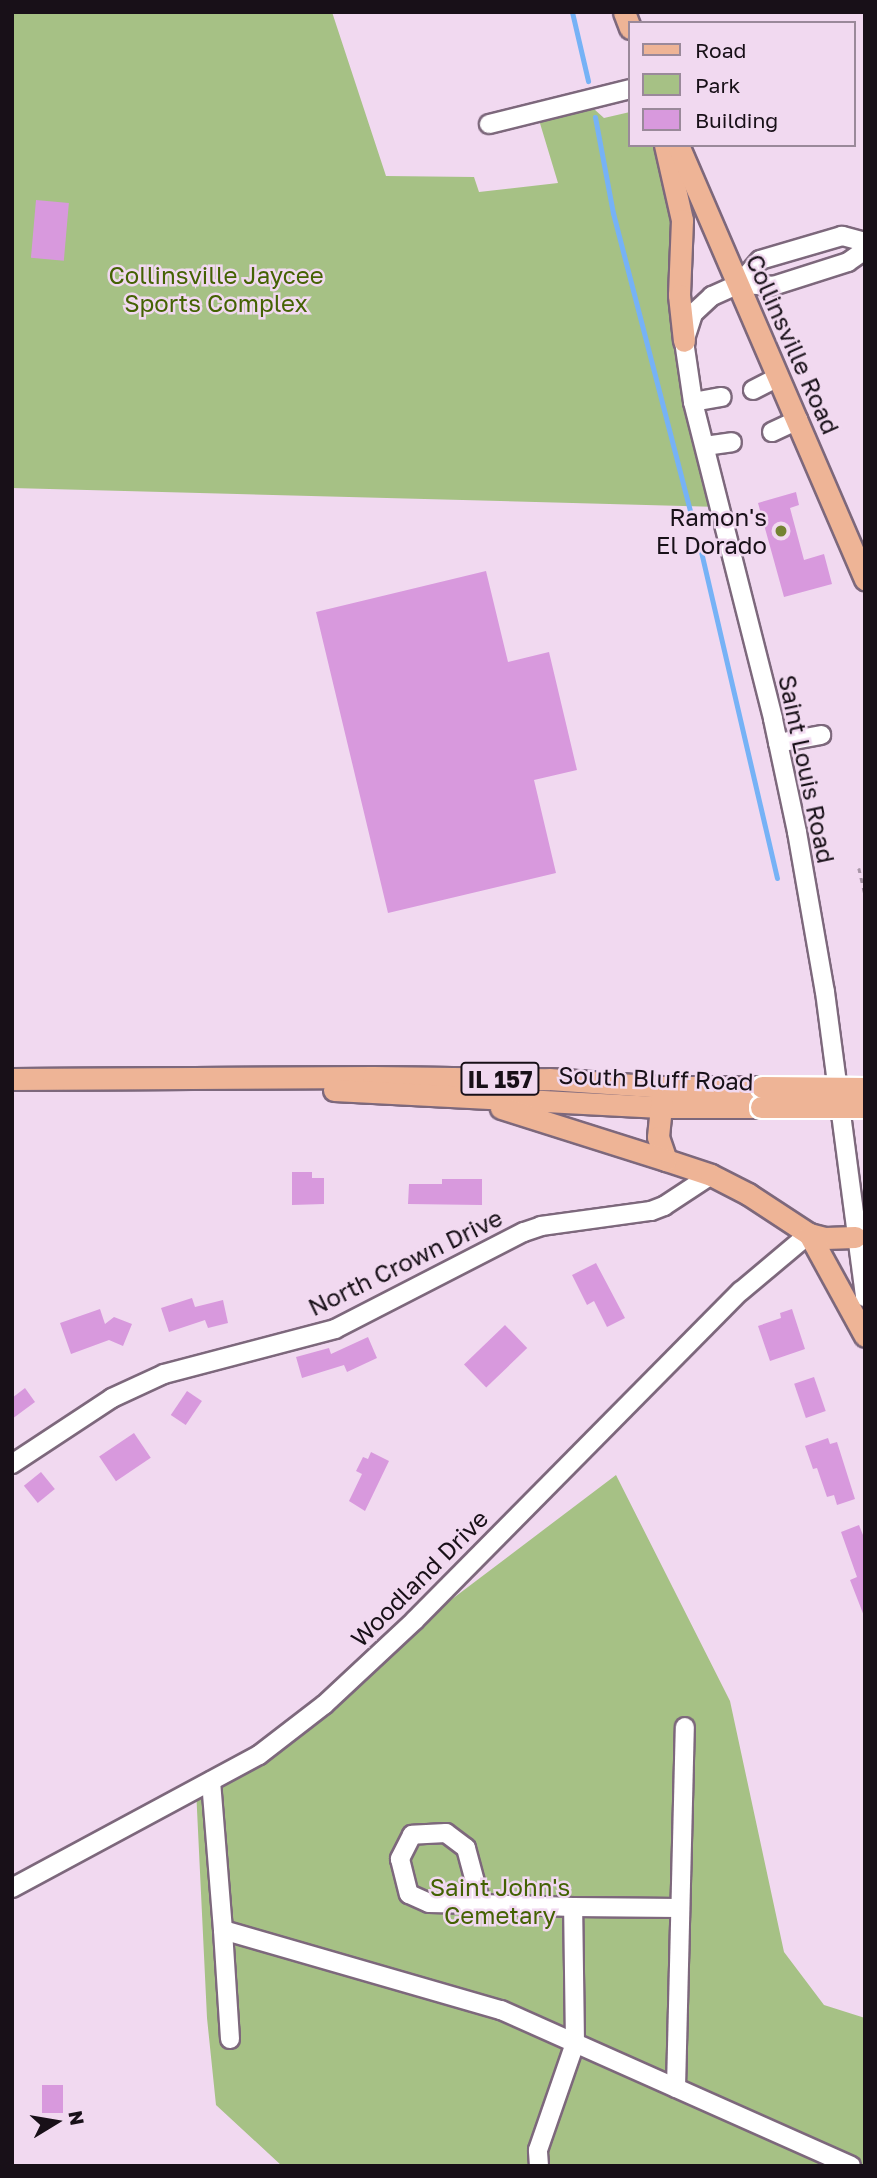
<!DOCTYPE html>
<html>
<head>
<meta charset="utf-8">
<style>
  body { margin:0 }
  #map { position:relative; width:877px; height:2178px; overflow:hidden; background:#f1d9f0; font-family:"Golos Text",sans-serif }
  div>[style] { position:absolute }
  .green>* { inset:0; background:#a6c185 }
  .stream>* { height:5px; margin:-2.5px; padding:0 2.5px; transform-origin:2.5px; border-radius:2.5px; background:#76b2f6 }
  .building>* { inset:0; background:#d899dd; transform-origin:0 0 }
  .path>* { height:2.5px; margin-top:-1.25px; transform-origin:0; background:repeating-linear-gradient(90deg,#a895a7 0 5px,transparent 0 10px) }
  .roads { filter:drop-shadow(2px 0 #7d687c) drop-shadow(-2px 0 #7d687c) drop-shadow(0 2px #7d687c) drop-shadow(0 -2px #7d687c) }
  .minor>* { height:18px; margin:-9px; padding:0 9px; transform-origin:9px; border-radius:9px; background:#fff }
  .major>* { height:21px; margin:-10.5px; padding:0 10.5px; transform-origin:10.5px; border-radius:10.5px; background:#eeb496 }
  .bridges { filter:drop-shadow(2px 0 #fff) drop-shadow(-2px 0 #fff) drop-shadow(0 2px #fff) drop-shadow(0 -2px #fff) }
  .major-bridge>* { height:21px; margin:-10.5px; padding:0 10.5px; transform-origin:10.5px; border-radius:10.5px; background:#eeb496 }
  .dots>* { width:19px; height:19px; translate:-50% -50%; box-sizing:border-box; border:4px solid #f1d9f0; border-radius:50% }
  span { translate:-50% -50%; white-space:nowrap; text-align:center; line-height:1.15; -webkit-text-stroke:5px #f1d9f0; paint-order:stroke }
  .shield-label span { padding:2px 5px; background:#f1d9f0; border:2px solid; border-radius:5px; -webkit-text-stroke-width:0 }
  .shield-label { font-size:23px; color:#181018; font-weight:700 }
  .park-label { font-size:24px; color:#446203 }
  .street-label { font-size:24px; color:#181018 }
  .poi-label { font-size:24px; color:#181018 }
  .right { translate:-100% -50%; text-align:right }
  .frame { position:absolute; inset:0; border:14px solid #181018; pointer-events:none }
  .legend { position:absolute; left:628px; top:21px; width:228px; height:126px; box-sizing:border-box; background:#f1d9f0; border:2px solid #9a899a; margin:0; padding:9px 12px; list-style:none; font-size:21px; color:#181018 }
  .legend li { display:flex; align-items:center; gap:14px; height:35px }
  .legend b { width:35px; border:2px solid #9a899a }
  .north { position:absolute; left:21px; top:2087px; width:70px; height:70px; -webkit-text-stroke:5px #f1d9f0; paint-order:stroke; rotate:79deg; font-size:19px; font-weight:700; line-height:28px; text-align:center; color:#181018 }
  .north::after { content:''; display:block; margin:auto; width:24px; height:32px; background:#181018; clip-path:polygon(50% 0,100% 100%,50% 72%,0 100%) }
</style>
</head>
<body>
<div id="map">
  <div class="green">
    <div style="clip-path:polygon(12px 12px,332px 12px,386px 176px,474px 177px,479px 192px,558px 183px,539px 120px,594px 109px,604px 118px,630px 112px,630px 145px,661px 145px,682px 220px,679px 295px,720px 507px,12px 488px)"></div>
    <div style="clip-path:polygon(616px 1475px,730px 1701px,784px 1952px,824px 2005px,865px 2018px,865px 2166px,282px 2166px,216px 2105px,207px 2018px,196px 1789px,284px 1735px,378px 1655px)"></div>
  </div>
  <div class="stream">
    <div style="left:572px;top:12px;width:71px;rotate:76.9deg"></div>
    <div style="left:595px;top:117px;width:98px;rotate:79.4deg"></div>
    <div style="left:613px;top:213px;width:308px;rotate:75.5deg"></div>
    <div style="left:699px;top:543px;width:344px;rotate:76.9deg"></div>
  </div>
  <div class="building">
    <div style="left:36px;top:200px;width:33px;height:58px;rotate:5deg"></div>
    <div style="clip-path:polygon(796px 492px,799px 505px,790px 508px,804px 560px,824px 554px,832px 584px,784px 597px,758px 503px)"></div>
    <div style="clip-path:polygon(486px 571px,508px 662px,549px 652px,577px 770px,534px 780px,556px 873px,388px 913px,316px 612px)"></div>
    <div style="clip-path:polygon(292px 1172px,312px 1172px,312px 1178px,324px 1178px,324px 1204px,292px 1205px)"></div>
    <div style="clip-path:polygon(442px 1179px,482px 1179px,482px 1205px,408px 1204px,409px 1184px,442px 1184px)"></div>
    <div style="clip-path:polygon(596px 1263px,625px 1318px,607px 1327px,594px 1301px,587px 1305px,572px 1275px)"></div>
    <div style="clip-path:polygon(192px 1298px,195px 1307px,223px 1300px,228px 1323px,208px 1328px,205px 1320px,169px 1332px,161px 1308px)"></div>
    <div style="clip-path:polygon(100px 1309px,105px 1324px,114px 1317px,132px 1324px,123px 1346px,109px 1340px,71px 1354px,60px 1323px)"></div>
    <div style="clip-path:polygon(792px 1309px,805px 1349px,770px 1361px,758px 1326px,781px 1318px,780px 1313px)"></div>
    <div style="left:505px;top:1325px;width:32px;height:57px;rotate:46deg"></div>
    <div style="clip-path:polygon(368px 1337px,377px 1358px,347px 1372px,344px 1365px,302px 1378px,296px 1357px,329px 1348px,331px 1354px)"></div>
    <div style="left:814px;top:1377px;width:36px;height:21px;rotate:71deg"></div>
    <div style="clip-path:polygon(25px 1388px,35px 1402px,12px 1419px,12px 1398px)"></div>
    <div style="left:187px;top:1391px;width:18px;height:29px;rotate:34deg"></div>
    <div style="left:134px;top:1433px;width:30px;height:42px;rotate:56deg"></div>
    <div style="clip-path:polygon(828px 1438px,830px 1444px,837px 1442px,855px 1499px,837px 1505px,834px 1495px,827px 1497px,817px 1468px,813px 1469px,805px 1446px)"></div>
    <div style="clip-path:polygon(371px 1452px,389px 1461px,365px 1511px,349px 1501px,362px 1474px,356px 1471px,363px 1457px,368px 1459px)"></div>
    <div style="left:41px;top:1472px;width:22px;height:22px;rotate:51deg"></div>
    <div style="clip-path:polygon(859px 1525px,865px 1540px,864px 1616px,850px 1580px,857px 1577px,841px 1532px)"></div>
    <div style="left:42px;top:2085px;width:21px;height:28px"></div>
  </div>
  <div class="path">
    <div style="left:859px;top:868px;width:27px;rotate:77deg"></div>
  </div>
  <div class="roads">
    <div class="minor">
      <div style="left:489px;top:124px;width:145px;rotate:-13.9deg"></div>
      <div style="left:865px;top:242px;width:24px;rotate:-165deg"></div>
      <div style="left:842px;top:236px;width:85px;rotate:163.7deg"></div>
      <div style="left:760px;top:260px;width:32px;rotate:131deg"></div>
      <div style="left:739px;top:284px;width:30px;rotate:156deg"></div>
      <div style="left:712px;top:296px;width:26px;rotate:137deg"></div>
      <div style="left:693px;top:314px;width:28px;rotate:108deg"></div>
      <div style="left:684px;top:341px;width:62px;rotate:81.6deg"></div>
      <div style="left:693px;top:402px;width:327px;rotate:75.8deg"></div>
      <div style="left:773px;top:719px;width:116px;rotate:78deg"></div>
      <div style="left:797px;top:832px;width:162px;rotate:80.1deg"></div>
      <div style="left:825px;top:992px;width:308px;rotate:82.5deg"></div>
      <div style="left:739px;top:284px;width:34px;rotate:3deg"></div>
      <div style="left:773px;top:286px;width:79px;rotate:-17.7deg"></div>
      <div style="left:848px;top:262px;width:21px;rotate:-35deg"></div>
      <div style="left:753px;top:390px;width:29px;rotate:-27deg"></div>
      <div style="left:693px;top:402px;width:29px;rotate:-10deg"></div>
      <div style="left:772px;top:432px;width:29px;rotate:-25deg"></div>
      <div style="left:705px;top:446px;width:27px;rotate:-8deg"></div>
      <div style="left:778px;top:743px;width:44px;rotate:-10.5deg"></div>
      <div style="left:12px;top:1464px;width:120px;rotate:-33.4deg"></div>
      <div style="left:112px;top:1398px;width:57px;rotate:-24.8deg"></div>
      <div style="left:164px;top:1374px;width:177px;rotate:-14.7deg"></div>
      <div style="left:335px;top:1329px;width:212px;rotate:-27.2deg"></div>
      <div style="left:524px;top:1232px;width:18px;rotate:-19deg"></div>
      <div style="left:541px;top:1226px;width:111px;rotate:-7.8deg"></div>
      <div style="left:651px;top:1211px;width:14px;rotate:-21deg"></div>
      <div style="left:664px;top:1206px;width:56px;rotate:-33.4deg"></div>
      <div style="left:211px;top:1781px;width:149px;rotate:85.4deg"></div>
      <div style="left:12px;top:1888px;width:281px;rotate:-28.3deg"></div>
      <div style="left:259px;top:1755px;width:82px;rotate:-37.6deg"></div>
      <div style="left:324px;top:1705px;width:125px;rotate:-43deg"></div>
      <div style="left:415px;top:1620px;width:463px;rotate:-45.3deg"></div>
      <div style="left:741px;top:1291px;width:89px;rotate:-40deg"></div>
      <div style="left:481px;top:1904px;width:58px;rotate:-105deg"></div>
      <div style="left:466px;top:1848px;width:25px;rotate:-143deg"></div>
      <div style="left:446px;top:1833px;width:34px;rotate:177deg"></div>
      <div style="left:412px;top:1835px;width:27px;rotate:117deg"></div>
      <div style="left:400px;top:1859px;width:36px;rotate:76deg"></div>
      <div style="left:409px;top:1894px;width:22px;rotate:24deg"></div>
      <div style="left:429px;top:1903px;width:52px;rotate:1.1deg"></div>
      <div style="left:481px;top:1904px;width:92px;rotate:1.9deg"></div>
      <div style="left:573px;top:1907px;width:106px;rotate:0.5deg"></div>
      <div style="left:230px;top:2039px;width:109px;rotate:-93.7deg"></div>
      <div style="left:223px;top:1930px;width:289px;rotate:16.1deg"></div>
      <div style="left:501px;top:2010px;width:81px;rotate:24deg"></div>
      <div style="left:575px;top:2043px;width:136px;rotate:-90.8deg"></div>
      <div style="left:676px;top:2088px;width:361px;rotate:-88.6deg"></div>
      <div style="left:539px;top:2166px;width:16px;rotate:-94deg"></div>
      <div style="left:538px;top:2150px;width:113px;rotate:-70.9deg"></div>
      <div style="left:575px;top:2043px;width:302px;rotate:24deg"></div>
    </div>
    <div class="major">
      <div style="left:624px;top:12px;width:17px;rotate:69deg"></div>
      <div style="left:665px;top:145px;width:77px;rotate:77.2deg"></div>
      <div style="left:682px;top:220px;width:75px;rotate:92.3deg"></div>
      <div style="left:679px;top:295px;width:46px;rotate:83.8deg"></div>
      <div style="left:678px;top:145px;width:473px;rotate:66.7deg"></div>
      <div style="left:12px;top:1079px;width:361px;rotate:-0.3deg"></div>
      <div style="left:373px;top:1077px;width:176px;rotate:0.7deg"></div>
      <div style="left:549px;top:1079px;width:113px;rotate:4deg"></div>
      <div style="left:662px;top:1087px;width:100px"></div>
      <div style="left:334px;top:1090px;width:327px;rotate:3deg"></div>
      <div style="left:661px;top:1107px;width:100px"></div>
      <div style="left:662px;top:1096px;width:41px;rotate:95.6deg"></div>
      <div style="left:658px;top:1137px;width:24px;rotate:71deg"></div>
      <div style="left:666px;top:1160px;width:47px;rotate:18.4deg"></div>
      <div style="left:711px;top:1175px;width:42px;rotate:27.2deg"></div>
      <div style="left:748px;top:1194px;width:73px;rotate:33.3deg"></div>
      <div style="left:809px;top:1234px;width:16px;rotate:14deg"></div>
      <div style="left:825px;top:1238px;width:30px;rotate:-2deg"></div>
      <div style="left:501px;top:1108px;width:173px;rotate:17.5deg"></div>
      <div style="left:809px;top:1234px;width:116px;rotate:61.2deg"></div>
    </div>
  </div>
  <div class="bridges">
    <div class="major-bridge">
      <div style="left:762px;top:1087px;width:103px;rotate:0.6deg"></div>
      <div style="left:761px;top:1107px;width:104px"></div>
    </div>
  </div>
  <div class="dots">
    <div style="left:781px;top:531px;background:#738332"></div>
  </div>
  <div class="shield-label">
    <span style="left:500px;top:1079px">IL 157</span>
  </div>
  <div class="park-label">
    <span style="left:216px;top:289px">Collinsville Jaycee<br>Sports Complex</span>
    <span style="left:500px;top:1901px">Saint John's<br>Cemetary</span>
  </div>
  <div class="street-label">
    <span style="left:793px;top:344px;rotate:66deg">Collinsville Road</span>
    <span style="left:807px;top:769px;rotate:78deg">Saint Louis Road</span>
    <span style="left:656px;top:1078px;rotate:2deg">South Bluff Road</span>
    <span style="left:405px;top:1262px;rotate:-26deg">North Crown Drive</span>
    <span style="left:419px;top:1578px;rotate:-45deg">Woodland Drive</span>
  </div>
  <div class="poi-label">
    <span class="right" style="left:767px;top:531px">Ramon's<br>El Dorado</span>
  </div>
  <div class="frame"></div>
  <ul class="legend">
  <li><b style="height:9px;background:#eeb496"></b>Road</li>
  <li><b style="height:19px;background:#a6c185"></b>Park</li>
  <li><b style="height:19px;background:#d899dd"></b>Building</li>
  </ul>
  <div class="north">N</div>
</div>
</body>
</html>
